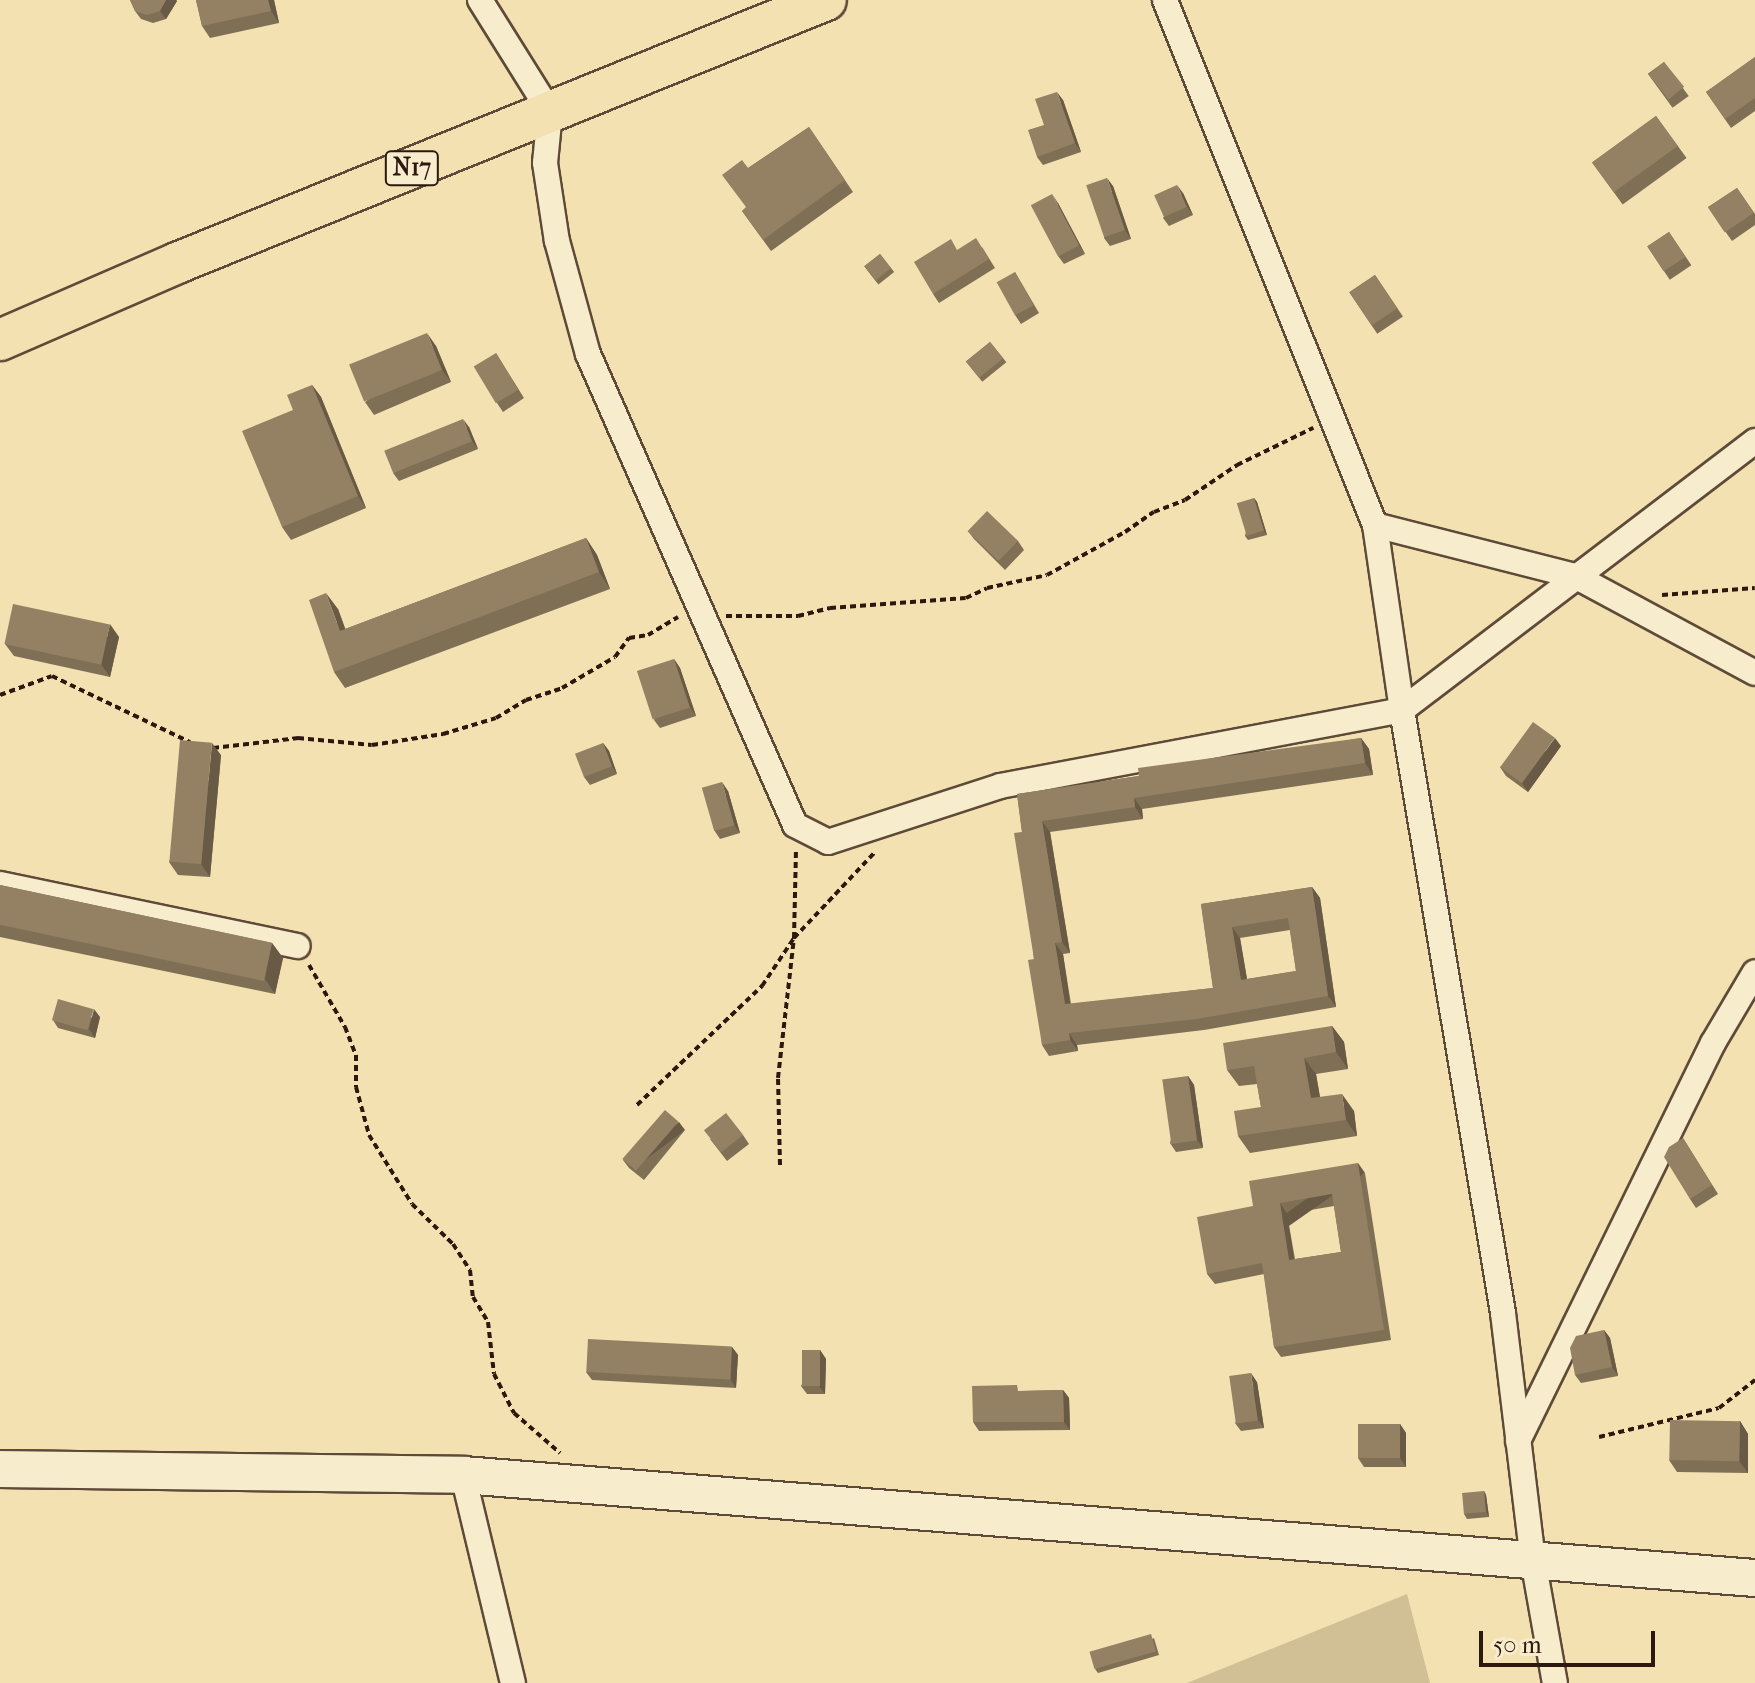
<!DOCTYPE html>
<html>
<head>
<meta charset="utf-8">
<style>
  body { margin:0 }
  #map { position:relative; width:1755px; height:1683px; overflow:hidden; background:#f3e1b1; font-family:"IM FELL French Canon",serif }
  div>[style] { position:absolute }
  .green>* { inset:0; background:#d1bf95 }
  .path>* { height:4px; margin-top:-2px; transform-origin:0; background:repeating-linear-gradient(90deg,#2d180f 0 6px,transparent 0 10px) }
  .roads { filter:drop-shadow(2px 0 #5e4a38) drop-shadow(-2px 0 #5e4a38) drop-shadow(0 2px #5e4a38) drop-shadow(0 -2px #5e4a38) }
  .street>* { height:24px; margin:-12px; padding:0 12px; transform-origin:12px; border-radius:12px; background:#f7eccc }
  .secondary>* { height:36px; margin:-18px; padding:0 18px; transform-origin:18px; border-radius:18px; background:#f7eccc }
  .primary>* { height:40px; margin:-20px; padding:0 20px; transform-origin:20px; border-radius:20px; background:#f3e1b1 }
  .wall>* { inset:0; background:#7f6f55; transform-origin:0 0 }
  .shaded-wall>* { inset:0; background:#685a45; transform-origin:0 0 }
  .building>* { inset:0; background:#948163; transform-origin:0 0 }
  span { translate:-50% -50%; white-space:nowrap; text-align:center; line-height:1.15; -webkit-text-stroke:6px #f7eccc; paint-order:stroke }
  .shield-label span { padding:2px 6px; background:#f7eccc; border:2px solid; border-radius:6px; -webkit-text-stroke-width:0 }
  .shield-label { font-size:24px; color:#2d180f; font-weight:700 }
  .scale { position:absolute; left:1479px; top:1631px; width:176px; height:36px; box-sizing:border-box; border:4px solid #2d180f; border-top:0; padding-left:10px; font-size:24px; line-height:28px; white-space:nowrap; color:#2d180f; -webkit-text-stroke:6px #f7eccc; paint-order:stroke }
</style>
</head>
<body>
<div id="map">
  <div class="green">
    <div style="clip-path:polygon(1407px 1594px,1430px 1683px,1187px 1683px)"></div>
  </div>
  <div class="path">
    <div style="left:1662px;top:595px;width:93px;rotate:-4.3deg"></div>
    <div style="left:726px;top:616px;width:72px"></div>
    <div style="left:798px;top:616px;width:33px;rotate:-14deg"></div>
    <div style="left:830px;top:608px;width:136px;rotate:-4.2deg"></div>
    <div style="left:966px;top:598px;width:23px;rotate:-25deg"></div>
    <div style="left:987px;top:588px;width:61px;rotate:-12.2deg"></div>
    <div style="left:1047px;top:575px;width:89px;rotate:-28.9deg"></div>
    <div style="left:1125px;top:532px;width:35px;rotate:-35deg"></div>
    <div style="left:1154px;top:512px;width:33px;rotate:-21deg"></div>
    <div style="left:1185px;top:500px;width:63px;rotate:-33.9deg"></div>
    <div style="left:1237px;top:465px;width:85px;rotate:-26deg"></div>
    <div style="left:0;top:695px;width:55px;rotate:-20.1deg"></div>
    <div style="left:52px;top:676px;width:153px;rotate:25.6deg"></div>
    <div style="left:213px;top:748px;width:86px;rotate:-6.7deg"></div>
    <div style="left:298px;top:738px;width:74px;rotate:5.4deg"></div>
    <div style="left:372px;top:745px;width:72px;rotate:-8.8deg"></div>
    <div style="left:443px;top:734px;width:55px;rotate:-16.8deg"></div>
    <div style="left:496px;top:718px;width:35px;rotate:-31deg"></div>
    <div style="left:526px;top:700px;width:38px;rotate:-18deg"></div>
    <div style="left:562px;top:688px;width:61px;rotate:-30.3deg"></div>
    <div style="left:615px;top:657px;width:24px;rotate:-54deg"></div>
    <div style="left:629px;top:638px;width:19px;rotate:-9deg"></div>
    <div style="left:648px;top:635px;width:35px;rotate:-31deg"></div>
    <div style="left:309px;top:965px;width:72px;rotate:59.9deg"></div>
    <div style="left:345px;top:1027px;width:30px;rotate:69deg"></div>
    <div style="left:356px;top:1055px;width:32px;rotate:90deg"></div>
    <div style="left:356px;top:1087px;width:50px;rotate:74.8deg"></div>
    <div style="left:369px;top:1135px;width:81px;rotate:58.1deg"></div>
    <div style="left:412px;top:1204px;width:57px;rotate:44.3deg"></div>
    <div style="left:453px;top:1244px;width:31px;rotate:57deg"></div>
    <div style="left:470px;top:1270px;width:27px;rotate:84deg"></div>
    <div style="left:473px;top:1297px;width:29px;rotate:59deg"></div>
    <div style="left:488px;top:1322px;width:52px;rotate:83.4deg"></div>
    <div style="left:494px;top:1374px;width:44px;rotate:62.9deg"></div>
    <div style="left:514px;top:1413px;width:61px;rotate:41deg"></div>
    <div style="left:637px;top:1105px;width:173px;rotate:-43.6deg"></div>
    <div style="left:762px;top:986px;width:58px;rotate:-56.3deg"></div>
    <div style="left:794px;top:938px;width:87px;rotate:-88.7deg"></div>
    <div style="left:780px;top:1165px;width:87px;rotate:-91.3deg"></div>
    <div style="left:778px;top:1078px;width:141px;rotate:-83.5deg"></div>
    <div style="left:794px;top:938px;width:117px;rotate:-46.7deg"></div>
    <div style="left:1599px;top:1437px;width:123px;rotate:-13.6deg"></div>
    <div style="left:1719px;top:1408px;width:46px;rotate:-37.9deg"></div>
  </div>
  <div class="roads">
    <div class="street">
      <div style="left:480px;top:0;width:132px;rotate:58deg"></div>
      <div style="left:550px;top:112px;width:51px;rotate:95.6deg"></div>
      <div style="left:545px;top:163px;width:79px;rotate:81.3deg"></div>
      <div style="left:557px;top:241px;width:117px;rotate:74.7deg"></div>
      <div style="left:588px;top:354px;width:514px;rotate:66.27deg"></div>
      <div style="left:795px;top:825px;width:37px;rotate:27deg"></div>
      <div style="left:828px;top:842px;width:181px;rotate:-18deg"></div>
      <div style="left:1000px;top:786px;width:409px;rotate:-10.7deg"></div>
      <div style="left:1402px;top:710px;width:444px;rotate:-37.3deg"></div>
      <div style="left:1165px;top:0;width:565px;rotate:68.2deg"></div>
      <div style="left:1375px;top:525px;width:187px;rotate:81.7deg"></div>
      <div style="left:1402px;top:710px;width:611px;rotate:80.49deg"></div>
      <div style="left:1503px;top:1313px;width:249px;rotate:83.1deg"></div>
      <div style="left:1533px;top:1560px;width:125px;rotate:79.9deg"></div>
      <div style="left:1375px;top:525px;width:206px;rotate:14.3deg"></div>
      <div style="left:1575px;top:576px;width:204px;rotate:28.3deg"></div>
      <div style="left:0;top:884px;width:304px;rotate:11.8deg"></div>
      <div style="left:1518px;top:1441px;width:443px;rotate:-63.9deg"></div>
      <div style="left:1713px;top:1043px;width:82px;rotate:-59.4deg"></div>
      <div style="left:463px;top:1475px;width:214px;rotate:76.5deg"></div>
    </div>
    <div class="secondary">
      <div style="left:0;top:1469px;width:463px;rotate:0.7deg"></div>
      <div style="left:463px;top:1475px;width:1296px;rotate:4.56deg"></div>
    </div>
    <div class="primary">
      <div style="left:0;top:340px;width:193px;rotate:-23.5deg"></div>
      <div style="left:177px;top:263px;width:700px;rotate:-22.06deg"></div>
    </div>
  </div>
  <div class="wall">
    <div style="clip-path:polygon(130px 0,176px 0,177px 1px,166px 19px,153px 23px,141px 19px,135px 11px)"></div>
    <div style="clip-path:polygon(196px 0,274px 0,279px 23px,210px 38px,202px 26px)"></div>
    <div style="clip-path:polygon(1755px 57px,1755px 111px,1731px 128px,1706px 92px)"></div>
    <div style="left:1664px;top:62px;width:42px;height:20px;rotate:54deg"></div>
    <div style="clip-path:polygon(1063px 100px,1081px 152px,1043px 165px,1037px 157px,1044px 125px)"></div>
    <div style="left:1656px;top:116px;width:52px;height:79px;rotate:54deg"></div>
    <div style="clip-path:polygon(809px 127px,853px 192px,771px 251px,742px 211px,746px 208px,748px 168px)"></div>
    <div style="clip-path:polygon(1113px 186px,1131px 239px,1110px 246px,1104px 238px)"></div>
    <div style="clip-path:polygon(1737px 188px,1755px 214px,1755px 225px,1732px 241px,1708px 207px)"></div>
    <div style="clip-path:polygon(1183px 193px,1193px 215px,1169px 226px,1163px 218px)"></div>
    <div style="clip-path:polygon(1058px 203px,1085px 254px,1064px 264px,1058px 256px)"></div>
    <div style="left:1669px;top:232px;width:40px;height:26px;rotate:56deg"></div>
    <div style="clip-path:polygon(982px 247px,995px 268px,939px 303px,933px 294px,958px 250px)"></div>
    <div style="left:880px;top:254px;width:23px;height:20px;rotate:52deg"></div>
    <div style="clip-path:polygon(1015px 272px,1039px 313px,1021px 324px,1015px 315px)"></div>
    <div style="left:1375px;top:275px;width:50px;height:31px;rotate:56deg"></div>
    <div style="left:990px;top:342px;width:26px;height:31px;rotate:51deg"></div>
    <div style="clip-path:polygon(436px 346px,451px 382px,374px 415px,365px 402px)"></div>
    <div style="clip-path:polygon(496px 353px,524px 398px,503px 412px,497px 403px)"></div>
    <div style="clip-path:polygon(312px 385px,321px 397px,366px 508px,291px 540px,282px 527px,293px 410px)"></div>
    <div style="clip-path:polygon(469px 427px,478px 449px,399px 481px,393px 473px)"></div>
    <div style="clip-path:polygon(1254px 498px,1257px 502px,1267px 535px,1248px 540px,1245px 536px)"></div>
    <div style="clip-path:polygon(968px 531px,1018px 541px,1024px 550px,1005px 570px,974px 539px)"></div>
    <div style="clip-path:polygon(586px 538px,597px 555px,610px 589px,345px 688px,334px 672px,338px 609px,345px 629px)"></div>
    <div style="clip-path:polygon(119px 637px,110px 677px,14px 656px,5px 644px)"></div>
    <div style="clip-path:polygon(674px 659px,680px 668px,696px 716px,660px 728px,654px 720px)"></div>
    <div style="clip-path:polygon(evenodd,1361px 738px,1369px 749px,1373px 775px,1142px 809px,1143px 819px,1050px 832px,1070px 953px,1063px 954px,1071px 1004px,1213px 988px,1201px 904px,1312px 887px,1320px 898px,1336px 1007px,1204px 1030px,1077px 1045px,1078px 1051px,1049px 1056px,1042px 1045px,1022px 832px,1017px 794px,1139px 776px,1361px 738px,1290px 930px,1296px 971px,1247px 979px,1240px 938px,1290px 930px)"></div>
    <div style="clip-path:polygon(603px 743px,609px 751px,617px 774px,590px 785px,584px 777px)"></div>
    <div style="clip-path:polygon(1561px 746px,1528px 792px,1506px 776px,1500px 767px)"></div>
    <div style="clip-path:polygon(221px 755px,210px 877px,178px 875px,169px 862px)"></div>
    <div style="clip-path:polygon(728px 791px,740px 833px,720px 839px,714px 830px)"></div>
    <div style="clip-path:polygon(0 885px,272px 943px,283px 958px,275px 994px,0 937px)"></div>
    <div style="clip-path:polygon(100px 1017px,95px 1038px,58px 1028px,53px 1020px)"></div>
    <div style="clip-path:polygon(1332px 1026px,1344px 1042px,1348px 1069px,1316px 1074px,1320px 1097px,1354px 1111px,1357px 1136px,1250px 1153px,1238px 1136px,1261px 1107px,1257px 1084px,1239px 1086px,1227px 1070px)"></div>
    <div style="clip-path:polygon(1188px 1076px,1194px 1085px,1203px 1148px,1176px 1152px,1170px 1143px)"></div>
    <div style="clip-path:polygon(685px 1130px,644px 1180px,629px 1168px,623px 1160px)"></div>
    <div style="clip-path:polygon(743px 1135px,749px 1144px,727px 1161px,710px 1139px)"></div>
    <div style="clip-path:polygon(1683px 1138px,1718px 1194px,1696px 1208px,1690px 1199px)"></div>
    <div style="clip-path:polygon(evenodd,1365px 1173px,1391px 1340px,1281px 1357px,1274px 1347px,1264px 1274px,1215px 1284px,1207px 1274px,1253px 1206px,1365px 1173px,1334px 1206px,1341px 1252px,1295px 1259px,1287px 1214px,1334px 1206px)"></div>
    <div style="clip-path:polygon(1604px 1330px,1610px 1338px,1618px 1376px,1581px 1383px,1575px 1375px)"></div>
    <div style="clip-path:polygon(732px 1347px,738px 1355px,736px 1388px,592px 1380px,586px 1372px)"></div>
    <div style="clip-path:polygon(820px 1350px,826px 1359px,825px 1394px,807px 1394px,801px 1386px)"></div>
    <div style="clip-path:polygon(1257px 1382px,1264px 1428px,1241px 1431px,1235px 1423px)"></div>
    <div style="clip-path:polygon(1063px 1390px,1069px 1398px,1070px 1430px,979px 1431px,973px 1422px,1022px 1391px)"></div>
    <div style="clip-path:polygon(1740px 1421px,1748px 1434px,1748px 1473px,1677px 1472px,1669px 1460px)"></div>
    <div style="clip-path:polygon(1400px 1424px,1406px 1433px,1406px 1467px,1364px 1467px,1358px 1458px)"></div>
    <div style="clip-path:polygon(1484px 1491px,1486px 1495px,1489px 1517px,1467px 1519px,1464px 1514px)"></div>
    <div style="clip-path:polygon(1154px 1638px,1159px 1655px,1098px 1673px,1095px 1669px)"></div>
  </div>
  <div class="shaded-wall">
    <div style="clip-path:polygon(166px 0,176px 0,177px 1px,166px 19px,160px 11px)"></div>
    <div style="clip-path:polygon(268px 0,274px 0,279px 23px,271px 11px)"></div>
    <div style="clip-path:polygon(1057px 92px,1063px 100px,1081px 152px,1075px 143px)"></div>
    <div style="clip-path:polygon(1107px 178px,1113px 186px,1131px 239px,1125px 230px)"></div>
    <div style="clip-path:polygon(1177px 185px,1183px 193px,1193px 215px,1187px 207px)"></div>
    <div style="clip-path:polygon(1052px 194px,1058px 203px,1085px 254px,1079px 245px)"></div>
    <div style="clip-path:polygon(427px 333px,436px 346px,451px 382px,442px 370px)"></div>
    <div style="clip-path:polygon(312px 385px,321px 397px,366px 508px,358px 496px)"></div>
    <div style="clip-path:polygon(463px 419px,469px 427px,478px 449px,472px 441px)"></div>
    <div style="clip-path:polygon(1254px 498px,1257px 502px,1267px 535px,1264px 531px)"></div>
    <div style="clip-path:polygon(586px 538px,597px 555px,610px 589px,599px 572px)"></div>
    <div style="clip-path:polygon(326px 593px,338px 609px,352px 647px,340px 631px)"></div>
    <div style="clip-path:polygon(110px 624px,119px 637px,110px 677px,101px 664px)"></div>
    <div style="clip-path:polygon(674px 659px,680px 668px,696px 716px,690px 707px)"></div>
    <div style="clip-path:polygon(1361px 738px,1369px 749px,1373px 775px,1365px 763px)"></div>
    <div style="clip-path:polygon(1555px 738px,1561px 746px,1528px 792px,1522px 783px)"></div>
    <div style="clip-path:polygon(212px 743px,221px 755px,210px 877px,201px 864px)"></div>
    <div style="clip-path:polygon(603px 743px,609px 751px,617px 774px,612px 766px)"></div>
    <div style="clip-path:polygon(722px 782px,728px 791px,740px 833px,734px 825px)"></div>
    <div style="clip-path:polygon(1134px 798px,1142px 809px,1143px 819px,1135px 807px)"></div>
    <div style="clip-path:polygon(1042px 821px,1050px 832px,1070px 953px,1062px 942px)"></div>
    <div style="clip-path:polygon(1312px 887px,1320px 898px,1336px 1007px,1328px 996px)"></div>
    <div style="clip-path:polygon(1232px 927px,1240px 938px,1249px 991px,1241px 980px)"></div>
    <div style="clip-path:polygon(272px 943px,283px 958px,275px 994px,265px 979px)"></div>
    <div style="clip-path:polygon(1055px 943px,1063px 954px,1072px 1016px,1065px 1004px)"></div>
    <div style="clip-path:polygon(94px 1009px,100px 1017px,95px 1038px,89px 1029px)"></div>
    <div style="clip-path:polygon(1332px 1026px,1344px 1042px,1348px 1069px,1336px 1052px)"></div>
    <div style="clip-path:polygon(1069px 1033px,1077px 1045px,1078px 1051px,1070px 1040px)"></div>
    <div style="clip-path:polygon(1304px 1058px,1316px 1074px,1323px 1115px,1311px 1098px)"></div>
    <div style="clip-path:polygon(1188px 1076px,1194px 1085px,1203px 1148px,1197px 1140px)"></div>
    <div style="clip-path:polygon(1342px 1094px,1354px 1111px,1357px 1136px,1346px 1120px)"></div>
    <div style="left:679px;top:1122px;width:10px;height:65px;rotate:53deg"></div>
    <div style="left:1358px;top:1163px;width:12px;height:169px;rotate:55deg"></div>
    <div style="clip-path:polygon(1280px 1203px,1287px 1214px,1296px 1271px,1289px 1260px)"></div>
    <div style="clip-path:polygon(1604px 1330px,1610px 1338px,1618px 1376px,1612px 1367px)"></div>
    <div style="clip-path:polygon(732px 1347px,738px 1355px,736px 1388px,731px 1380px)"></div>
    <div style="clip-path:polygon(820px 1350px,826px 1359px,825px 1394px,819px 1386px)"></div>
    <div style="clip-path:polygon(1251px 1373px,1257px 1382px,1264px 1428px,1258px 1420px)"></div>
    <div style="clip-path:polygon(1063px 1390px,1069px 1398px,1070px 1430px,1064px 1422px)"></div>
    <div style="clip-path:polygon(1740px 1421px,1748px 1434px,1748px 1473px,1739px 1461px)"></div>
    <div style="clip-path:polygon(1400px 1424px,1406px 1433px,1406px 1467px,1400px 1458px)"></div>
    <div style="clip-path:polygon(1484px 1491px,1486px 1495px,1489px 1517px,1486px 1512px)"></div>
  </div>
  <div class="building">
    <div style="clip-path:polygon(130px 0,166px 0,160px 11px,147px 15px,135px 11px)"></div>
    <div style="clip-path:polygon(196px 0,268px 0,271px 11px,202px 26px)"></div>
    <div style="clip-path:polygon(1755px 57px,1755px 98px,1725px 119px,1706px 92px)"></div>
    <div style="left:1664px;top:62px;width:32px;height:20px;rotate:51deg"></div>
    <div style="clip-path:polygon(1057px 92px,1075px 143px,1037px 157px,1028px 130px,1044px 125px,1035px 99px)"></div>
    <div style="left:1656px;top:116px;width:37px;height:79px;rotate:54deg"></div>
    <div style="clip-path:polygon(809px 127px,845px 180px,763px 240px,742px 211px,746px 207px,722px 175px,742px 160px,748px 168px)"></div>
    <div style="left:1107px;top:178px;width:55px;height:22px;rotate:71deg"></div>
    <div style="left:1177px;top:185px;width:24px;height:25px;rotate:66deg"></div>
    <div style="left:1737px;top:188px;width:30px;height:35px;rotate:56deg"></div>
    <div style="left:1052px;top:194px;width:58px;height:24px;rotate:62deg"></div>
    <div style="left:1669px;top:232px;width:30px;height:26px;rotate:57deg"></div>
    <div style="clip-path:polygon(976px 238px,989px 259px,933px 294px,914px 262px,951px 239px,957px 250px)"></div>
    <div style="left:880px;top:254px;width:18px;height:20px;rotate:52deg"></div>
    <div style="left:1015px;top:272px;width:38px;height:21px;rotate:61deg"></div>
    <div style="left:1375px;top:275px;width:40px;height:31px;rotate:56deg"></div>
    <div style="left:427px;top:333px;width:40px;height:84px;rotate:68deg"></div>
    <div style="left:990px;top:342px;width:21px;height:31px;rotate:51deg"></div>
    <div style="left:496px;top:353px;width:43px;height:26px;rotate:59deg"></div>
    <div style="clip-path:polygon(312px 385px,358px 496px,282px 527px,242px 431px,293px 410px,287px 395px)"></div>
    <div style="left:463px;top:419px;width:24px;height:85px;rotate:68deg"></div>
    <div style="left:1254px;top:498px;width:34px;height:18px;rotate:73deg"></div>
    <div style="left:987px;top:511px;width:43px;height:28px;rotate:44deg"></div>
    <div style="clip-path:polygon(586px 538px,599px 572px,334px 672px,309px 600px,326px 593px,340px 631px)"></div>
    <div style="left:13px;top:604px;width:99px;height:41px;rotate:12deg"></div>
    <div style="left:674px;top:659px;width:51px;height:39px;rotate:72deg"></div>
    <div style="left:1533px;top:722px;width:27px;height:56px;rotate:36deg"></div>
    <div style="clip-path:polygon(evenodd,1361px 738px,1365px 763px,1134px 798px,1135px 807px,1042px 821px,1062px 942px,1055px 943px,1065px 1004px,1213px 988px,1201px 904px,1312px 887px,1328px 996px,1197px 1019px,1069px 1033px,1070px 1040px,1042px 1045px,1028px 960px,1034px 959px,1014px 833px,1022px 832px,1017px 794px,1139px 776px,1138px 768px,1361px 738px,1288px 918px,1296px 971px,1241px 980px,1232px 927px,1288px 918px)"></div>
    <div style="left:180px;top:740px;width:32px;height:122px;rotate:5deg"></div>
    <div style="left:603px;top:743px;width:25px;height:30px;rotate:69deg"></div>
    <div style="left:722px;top:782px;width:45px;height:21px;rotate:74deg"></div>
    <div style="left:0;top:885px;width:278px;height:39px;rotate:12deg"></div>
    <div style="left:58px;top:999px;width:37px;height:22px;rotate:16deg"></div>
    <div style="clip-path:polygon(1332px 1026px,1336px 1052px,1304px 1058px,1311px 1098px,1342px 1094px,1346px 1120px,1238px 1136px,1234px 1111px,1261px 1107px,1254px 1066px,1227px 1070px,1223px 1043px)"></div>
    <div style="left:1188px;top:1076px;width:65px;height:26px;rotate:82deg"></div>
    <div style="left:665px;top:1110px;width:18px;height:65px;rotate:41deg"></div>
    <div style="left:726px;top:1113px;width:28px;height:28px;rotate:52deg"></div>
    <div style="clip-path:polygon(1683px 1138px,1712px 1185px,1690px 1199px,1664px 1157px,1669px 1147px)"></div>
    <div style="clip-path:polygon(evenodd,1358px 1163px,1384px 1330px,1274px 1347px,1262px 1263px,1207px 1274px,1197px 1217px,1253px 1206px,1249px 1181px,1358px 1163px,1332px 1194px,1341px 1252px,1289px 1260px,1280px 1203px,1332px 1194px)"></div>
    <div style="clip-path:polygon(1604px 1330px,1612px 1367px,1575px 1375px,1570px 1348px,1576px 1336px)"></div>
    <div style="left:588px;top:1339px;width:144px;height:33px;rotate:3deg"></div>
    <div style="left:802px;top:1350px;width:18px;height:36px"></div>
    <div style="left:1251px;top:1373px;width:48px;height:22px;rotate:82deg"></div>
    <div style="clip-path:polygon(1017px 1385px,1018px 1391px,1063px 1390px,1064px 1422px,973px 1422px,972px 1386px)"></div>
    <div style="left:1670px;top:1420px;width:70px;height:40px;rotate:1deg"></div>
    <div style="left:1358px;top:1424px;width:42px;height:34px"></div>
    <div style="left:1484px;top:1491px;width:21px;height:22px;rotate:85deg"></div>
    <div style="left:1151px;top:1634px;width:18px;height:64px;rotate:74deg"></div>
  </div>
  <div class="shield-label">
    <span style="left:412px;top:168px">N17</span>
  </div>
  <div class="scale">50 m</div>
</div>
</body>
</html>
